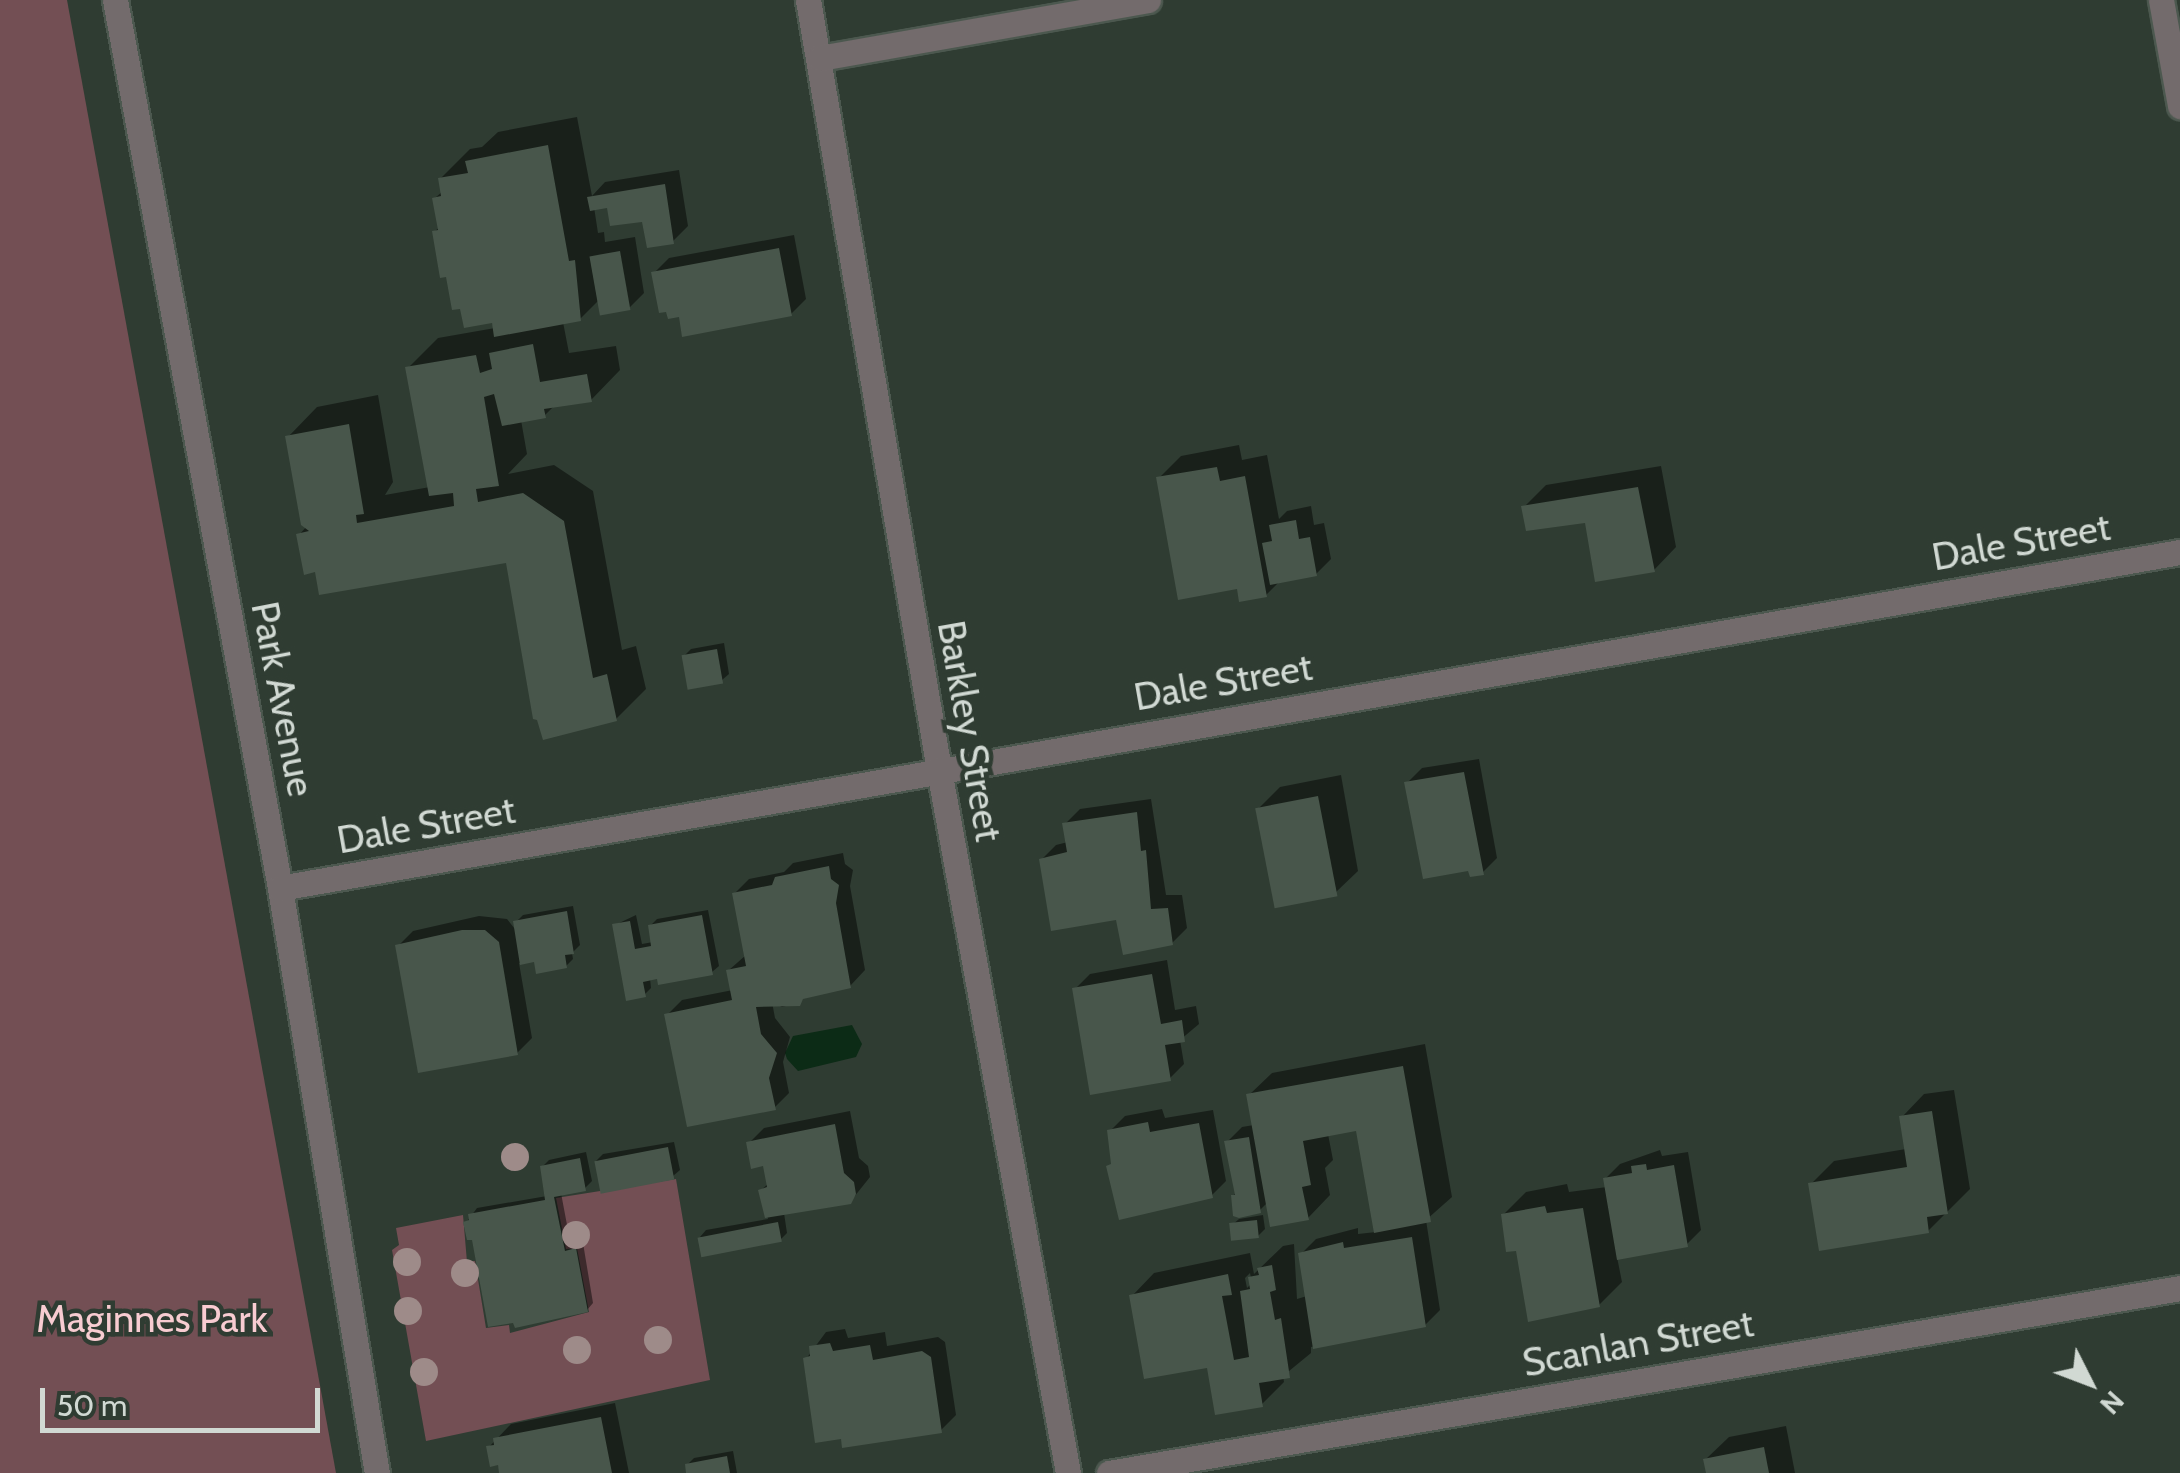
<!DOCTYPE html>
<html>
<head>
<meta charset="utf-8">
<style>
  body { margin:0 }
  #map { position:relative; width:2180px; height:1473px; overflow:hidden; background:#2f3c32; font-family:Cabin,sans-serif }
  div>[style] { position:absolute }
  .green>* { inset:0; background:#734f54 }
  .water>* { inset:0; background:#0c2b16 }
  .shadow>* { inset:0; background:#0007 }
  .building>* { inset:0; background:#48564b; transform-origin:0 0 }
  .roads { filter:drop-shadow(2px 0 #4c584f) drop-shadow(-2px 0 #4c584f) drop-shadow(0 2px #4c584f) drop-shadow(0 -2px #4c584f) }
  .minor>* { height:25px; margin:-12.5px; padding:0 12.5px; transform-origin:12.5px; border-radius:12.5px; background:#736b6c }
  .trees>* { width:28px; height:28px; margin:-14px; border-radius:50%; background:#9e8b89 }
  span { translate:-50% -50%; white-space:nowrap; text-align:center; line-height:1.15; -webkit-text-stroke:9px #2f3c32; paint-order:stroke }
  .street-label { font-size:38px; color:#d1d9d3 }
  .park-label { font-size:38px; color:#f8ccd1 }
  .north { position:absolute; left:2040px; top:1333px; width:100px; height:100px; -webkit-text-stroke:8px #2f3c32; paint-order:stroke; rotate:132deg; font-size:28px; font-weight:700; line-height:40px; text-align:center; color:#d1d9d3 }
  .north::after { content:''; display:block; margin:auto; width:35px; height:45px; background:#d1d9d3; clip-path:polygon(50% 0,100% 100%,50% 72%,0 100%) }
  .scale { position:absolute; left:40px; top:1388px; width:280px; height:45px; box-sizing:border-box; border:5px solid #d1d9d3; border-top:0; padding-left:12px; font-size:30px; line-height:35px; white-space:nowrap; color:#d1d9d3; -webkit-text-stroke:8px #2f3c32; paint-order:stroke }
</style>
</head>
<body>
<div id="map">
  <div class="green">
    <div style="clip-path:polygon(0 0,67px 0,336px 1473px,0 1473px)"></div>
    <div style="clip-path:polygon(676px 1179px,710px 1380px,426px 1441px,392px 1250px,399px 1245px,396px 1228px,463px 1215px,467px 1262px,475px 1261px,486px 1328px,509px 1325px,510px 1333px,589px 1312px,577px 1248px,566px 1249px,556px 1198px)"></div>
  </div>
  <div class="water">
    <div style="clip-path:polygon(852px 1025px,862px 1044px,856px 1057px,798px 1071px,787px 1059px,785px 1053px,793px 1036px)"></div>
  </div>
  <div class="shadow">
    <div style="clip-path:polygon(577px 117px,592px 196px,605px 182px,679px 170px,688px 226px,673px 241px,644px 219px,609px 205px,594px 207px,598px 233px,604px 232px,605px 242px,635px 237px,644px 293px,629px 308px,599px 300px,580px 319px,563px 322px,569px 353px,616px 346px,620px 370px,591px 400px,555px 405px,545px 415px,521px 420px,527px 454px,508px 474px,554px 465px,593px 491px,622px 650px,636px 646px,646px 689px,616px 719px,508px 561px,317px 569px,299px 535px,307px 526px,288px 437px,317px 407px,378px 395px,393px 482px,385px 495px,430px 487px,408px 368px,438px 338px,495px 328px,434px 232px,440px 227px,435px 198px,443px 191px,440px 179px,470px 149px,482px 147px,498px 132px)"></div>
    <div style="clip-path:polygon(794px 235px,806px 299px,791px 314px,681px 314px,654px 273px,669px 258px)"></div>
    <div style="clip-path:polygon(1239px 445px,1242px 460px,1267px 455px,1279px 519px,1287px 511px,1311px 506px,1314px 525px,1324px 523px,1331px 559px,1316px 574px,1280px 581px,1266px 595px,1239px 586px,1159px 478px,1181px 456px)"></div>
    <div style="clip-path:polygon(1661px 466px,1676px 547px,1654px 570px,1587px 520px,1524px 507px,1546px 485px)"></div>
    <div style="clip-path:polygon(724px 643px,729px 674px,722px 680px,684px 656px,691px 649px)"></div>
    <div style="clip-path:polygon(1479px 759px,1497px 858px,1482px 873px,1407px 783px,1422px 768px)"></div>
    <div style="clip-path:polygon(1341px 775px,1358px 871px,1335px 893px,1258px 809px,1280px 787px)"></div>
    <div style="clip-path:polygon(1151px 799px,1166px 895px,1182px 895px,1187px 928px,1172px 943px,1118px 917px,1041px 860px,1056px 845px,1068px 842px,1065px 824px,1080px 809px)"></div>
    <div style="clip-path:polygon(843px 853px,845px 864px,853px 870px,850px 886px,865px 970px,850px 986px,806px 996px,798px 1003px,782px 1007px,772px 1002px,775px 1018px,790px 1037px,783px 1062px,789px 1093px,774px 1108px,667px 1015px,682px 1000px,733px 990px,729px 970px,746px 955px,734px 894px,749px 879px,784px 872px,793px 863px)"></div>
    <div style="clip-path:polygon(573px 906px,580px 945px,572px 953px,573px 959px,566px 966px,536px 959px,519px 963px,532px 1038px,517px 1053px,398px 946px,413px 931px,479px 916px,507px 919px,518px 933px,516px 922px,523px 915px)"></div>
    <div style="clip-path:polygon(708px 910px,719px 966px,712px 972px,650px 978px,651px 988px,644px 995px,615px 925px,636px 915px,642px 944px,653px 942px,650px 926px,657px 919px)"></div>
    <div style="clip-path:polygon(1167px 960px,1175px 1010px,1196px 1006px,1199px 1024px,1180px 1040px,1184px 1064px,1169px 1079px,1075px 989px,1090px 974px)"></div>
    <div style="clip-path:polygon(evenodd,1425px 1044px,1452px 1197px,1426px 1220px,1440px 1310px,1425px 1325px,1311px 1347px,1311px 1353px,1283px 1376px,1284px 1382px,1262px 1404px,1132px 1296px,1154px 1273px,1250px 1253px,1254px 1274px,1283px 1246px,1294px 1244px,1297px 1299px,1307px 1296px,1301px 1254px,1316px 1239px,1358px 1228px,1358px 1234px,1376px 1232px,1358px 1128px,1328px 1134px,1333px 1160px,1325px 1168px,1330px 1195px,1308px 1218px,1268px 1202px,1260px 1210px,1233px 1196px,1237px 1192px,1227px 1142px,1242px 1127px,1254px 1125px,1249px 1095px,1272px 1073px,1425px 1044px,1250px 1273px,1252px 1283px,1247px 1288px,1245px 1278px,1250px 1273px)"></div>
    <div style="clip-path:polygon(1954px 1090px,1970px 1189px,1928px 1231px,1811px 1184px,1834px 1161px,1906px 1149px,1902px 1117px,1924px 1094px)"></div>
    <div style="clip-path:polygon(1162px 1109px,1165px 1118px,1213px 1110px,1226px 1181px,1211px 1196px,1114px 1163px,1110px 1131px,1125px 1116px)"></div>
    <div style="clip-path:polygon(850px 1111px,859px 1158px,868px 1166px,870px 1177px,850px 1202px,784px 1213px,787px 1233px,780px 1240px,700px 1237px,706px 1230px,768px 1219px,761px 1190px,769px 1183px,765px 1163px,749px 1143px,764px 1128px)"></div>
    <div style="clip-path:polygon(674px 1142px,680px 1170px,673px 1176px,596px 1161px,603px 1154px)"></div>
    <div style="clip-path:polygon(1660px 1150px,1662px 1156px,1688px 1152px,1701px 1230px,1686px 1245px,1617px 1257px,1622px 1282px,1599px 1305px,1518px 1248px,1503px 1215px,1526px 1192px,1567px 1184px,1569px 1192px,1607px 1187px,1605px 1179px,1620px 1164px)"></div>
    <div style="clip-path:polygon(586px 1152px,592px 1181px,585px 1188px,561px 1193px,571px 1246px,583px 1243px,593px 1303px,587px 1310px,474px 1237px,466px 1223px,477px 1208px,547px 1196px,542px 1167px,549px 1160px)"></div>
    <div style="clip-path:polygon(1263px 1215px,1265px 1229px,1258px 1236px,1232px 1225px,1239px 1219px)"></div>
    <div style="clip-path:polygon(845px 1329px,848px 1338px,885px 1332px,887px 1346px,938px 1337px,945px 1342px,956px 1415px,941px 1430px,806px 1359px,826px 1332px)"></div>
    <div style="clip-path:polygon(615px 1403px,629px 1473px,502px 1473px,489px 1447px,511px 1424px)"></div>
    <div style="clip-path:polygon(1786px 1426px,1795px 1473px,1709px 1473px,1706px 1459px,1729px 1437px)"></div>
    <div style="clip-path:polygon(733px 1451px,737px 1473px,689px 1473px,687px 1465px,694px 1458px)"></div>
  </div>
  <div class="building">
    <div style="clip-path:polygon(548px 145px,569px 261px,575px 260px,581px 321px,494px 337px,492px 323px,464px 328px,460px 309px,452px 310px,446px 277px,440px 278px,432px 231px,438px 230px,432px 198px,441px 196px,438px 178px,468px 173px,465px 161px)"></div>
    <div style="clip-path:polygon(665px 184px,674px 244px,647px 248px,642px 222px,610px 226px,607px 208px,590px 211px,587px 197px)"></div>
    <div style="clip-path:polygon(779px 248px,792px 316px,682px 337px,679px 317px,668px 319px,666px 312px,659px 313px,651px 272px)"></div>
    <div style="left:620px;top:251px;width:60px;height:31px;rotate:80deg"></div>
    <div style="clip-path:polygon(533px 344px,540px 382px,587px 374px,592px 402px,544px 409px,546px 418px,502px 426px,494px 394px,484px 397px,499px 486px,476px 489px,478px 502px,523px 493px,564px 521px,593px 678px,607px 674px,617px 721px,543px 740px,537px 720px,533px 719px,506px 563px,319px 595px,315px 572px,304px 575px,296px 534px,309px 531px,301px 525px,285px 436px,349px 424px,364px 514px,356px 515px,357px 523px,454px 506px,453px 493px,429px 496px,405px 367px,476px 355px,480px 373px,492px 369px,489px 353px)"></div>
    <div style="clip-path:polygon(1217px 467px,1220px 481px,1245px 476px,1267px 597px,1239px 602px,1237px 589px,1178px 600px,1156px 477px)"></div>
    <div style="clip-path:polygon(1638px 487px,1655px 572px,1595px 582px,1585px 523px,1526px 531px,1521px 506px)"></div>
    <div style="clip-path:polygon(1296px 520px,1299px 539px,1310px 537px,1317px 576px,1270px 585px,1262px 543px,1272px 541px,1269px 525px)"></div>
    <div style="left:717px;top:649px;width:35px;height:36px;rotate:80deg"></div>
    <div style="clip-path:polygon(1464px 772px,1484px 875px,1470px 877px,1468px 871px,1423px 879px,1404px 782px)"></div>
    <div style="left:1318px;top:796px;width:102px;height:64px;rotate:79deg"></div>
    <div style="clip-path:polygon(1137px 812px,1141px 851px,1146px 850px,1151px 909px,1168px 908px,1173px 945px,1123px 955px,1116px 920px,1051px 931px,1039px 859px,1067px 852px,1062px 823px)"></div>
    <div style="clip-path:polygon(829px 866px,831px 879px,839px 885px,836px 903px,851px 988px,803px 999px,800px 1006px,756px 1007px,761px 1034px,777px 1053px,769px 1078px,776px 1110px,687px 1127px,664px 1014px,732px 1000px,726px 970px,746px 966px,732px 893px,772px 885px,775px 877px)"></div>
    <div style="clip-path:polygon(567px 911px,574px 954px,565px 955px,567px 968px,536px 974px,534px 962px,520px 965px,513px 921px)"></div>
    <div style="clip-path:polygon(702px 915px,713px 975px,658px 985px,657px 979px,643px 982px,646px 997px,626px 1001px,612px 924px,630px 921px,635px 949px,651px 946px,648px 925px)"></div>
    <div style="clip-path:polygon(462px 930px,485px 930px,499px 942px,518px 1055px,418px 1073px,395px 945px)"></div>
    <div style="clip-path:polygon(1152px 974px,1161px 1024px,1182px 1020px,1185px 1042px,1165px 1045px,1171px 1081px,1090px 1095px,1072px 988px)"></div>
    <div style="clip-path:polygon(1403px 1066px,1431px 1222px,1374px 1233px,1356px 1131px,1303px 1141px,1311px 1185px,1302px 1187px,1309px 1220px,1270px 1227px,1246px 1094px)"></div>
    <div style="clip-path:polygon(1932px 1111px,1948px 1214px,1927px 1217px,1929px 1233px,1819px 1251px,1808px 1183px,1907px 1167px,1899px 1116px)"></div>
    <div style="clip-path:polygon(1148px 1122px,1150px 1132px,1199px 1123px,1213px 1198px,1119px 1220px,1106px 1166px,1111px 1164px,1107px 1130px)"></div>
    <div style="clip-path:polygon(835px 1124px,844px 1173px,854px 1182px,856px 1194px,851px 1204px,765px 1218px,758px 1190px,767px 1187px,763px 1166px,751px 1169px,746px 1142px)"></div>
    <div style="clip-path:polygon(1249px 1137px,1261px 1213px,1239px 1218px,1233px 1216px,1231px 1195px,1235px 1195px,1224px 1141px)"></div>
    <div style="left:668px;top:1147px;width:33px;height:75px;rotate:79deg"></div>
    <div style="clip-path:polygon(580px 1158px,586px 1191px,554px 1197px,565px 1251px,576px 1248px,588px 1312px,515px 1328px,513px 1323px,488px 1327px,472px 1240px,467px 1240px,463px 1222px,469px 1220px,468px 1214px,545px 1200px,540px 1166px)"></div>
    <div style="clip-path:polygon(1646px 1164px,1647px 1170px,1674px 1165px,1688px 1247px,1617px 1260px,1603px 1178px,1632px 1173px,1631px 1166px)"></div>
    <div style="clip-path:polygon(1545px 1206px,1547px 1213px,1583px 1208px,1600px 1307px,1528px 1322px,1516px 1251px,1506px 1252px,1501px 1214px)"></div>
    <div style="left:1257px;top:1220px;width:18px;height:28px;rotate:84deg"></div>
    <div style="left:778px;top:1222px;width:20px;height:82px;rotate:79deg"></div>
    <div style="clip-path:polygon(1412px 1237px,1426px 1327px,1313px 1349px,1298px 1253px,1343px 1242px,1344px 1248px)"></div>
    <div style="clip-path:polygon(1272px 1265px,1276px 1290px,1270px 1292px,1275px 1320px,1281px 1318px,1290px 1378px,1259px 1383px,1263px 1407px,1215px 1415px,1207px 1368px,1144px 1379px,1129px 1295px,1228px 1274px,1232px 1295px,1222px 1296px,1234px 1360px,1249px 1357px,1240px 1291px,1250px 1289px,1248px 1277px,1259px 1275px,1257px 1268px)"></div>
    <div style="clip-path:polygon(830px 1343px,833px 1351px,870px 1345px,873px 1360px,922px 1351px,931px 1357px,942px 1433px,842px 1448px,841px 1439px,815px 1443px,803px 1358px,810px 1356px,809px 1346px)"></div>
    <div style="clip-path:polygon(601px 1417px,612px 1473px,499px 1473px,498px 1465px,490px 1467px,486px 1446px,494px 1445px,493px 1438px)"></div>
    <div style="clip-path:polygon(1764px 1447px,1769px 1473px,1706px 1473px,1703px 1459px)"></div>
    <div style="clip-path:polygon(727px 1456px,730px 1473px,686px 1473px,685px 1464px)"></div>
  </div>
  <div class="roads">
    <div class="minor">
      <div style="left:115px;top:0;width:903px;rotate:79.47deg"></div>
      <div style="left:280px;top:888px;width:593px;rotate:80.59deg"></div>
      <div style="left:808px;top:0;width:781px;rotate:80.34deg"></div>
      <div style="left:939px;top:770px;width:715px;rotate:79.6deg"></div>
      <div style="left:2161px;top:0;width:108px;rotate:79.8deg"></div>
      <div style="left:820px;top:58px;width:333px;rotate:-10deg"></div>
      <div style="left:280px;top:888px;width:1929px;rotate:-10.03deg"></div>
      <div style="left:1109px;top:1473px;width:1087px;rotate:-9.8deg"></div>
    </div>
  </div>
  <div class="trees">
    <div style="left:515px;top:1157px"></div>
    <div style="left:576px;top:1235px"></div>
    <div style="left:407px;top:1262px"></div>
    <div style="left:465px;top:1273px"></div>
    <div style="left:408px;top:1311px"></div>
    <div style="left:658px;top:1340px"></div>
    <div style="left:577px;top:1350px"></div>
    <div style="left:424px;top:1372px"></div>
  </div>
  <div class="street-label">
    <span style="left:2021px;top:542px;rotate:-10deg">Dale Street</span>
    <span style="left:1223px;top:682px;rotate:-10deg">Dale Street</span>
    <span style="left:283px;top:699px;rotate:79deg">Park Avenue</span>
    <span style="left:970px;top:731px;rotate:80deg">Barkley Street</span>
    <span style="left:426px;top:825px;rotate:-10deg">Dale Street</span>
    <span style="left:1638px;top:1343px;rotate:-10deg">Scanlan Street</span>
  </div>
  <div class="park-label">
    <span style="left:152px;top:1319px">Maginnes Park</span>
  </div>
  <div class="north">N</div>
  <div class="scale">50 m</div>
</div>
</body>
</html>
